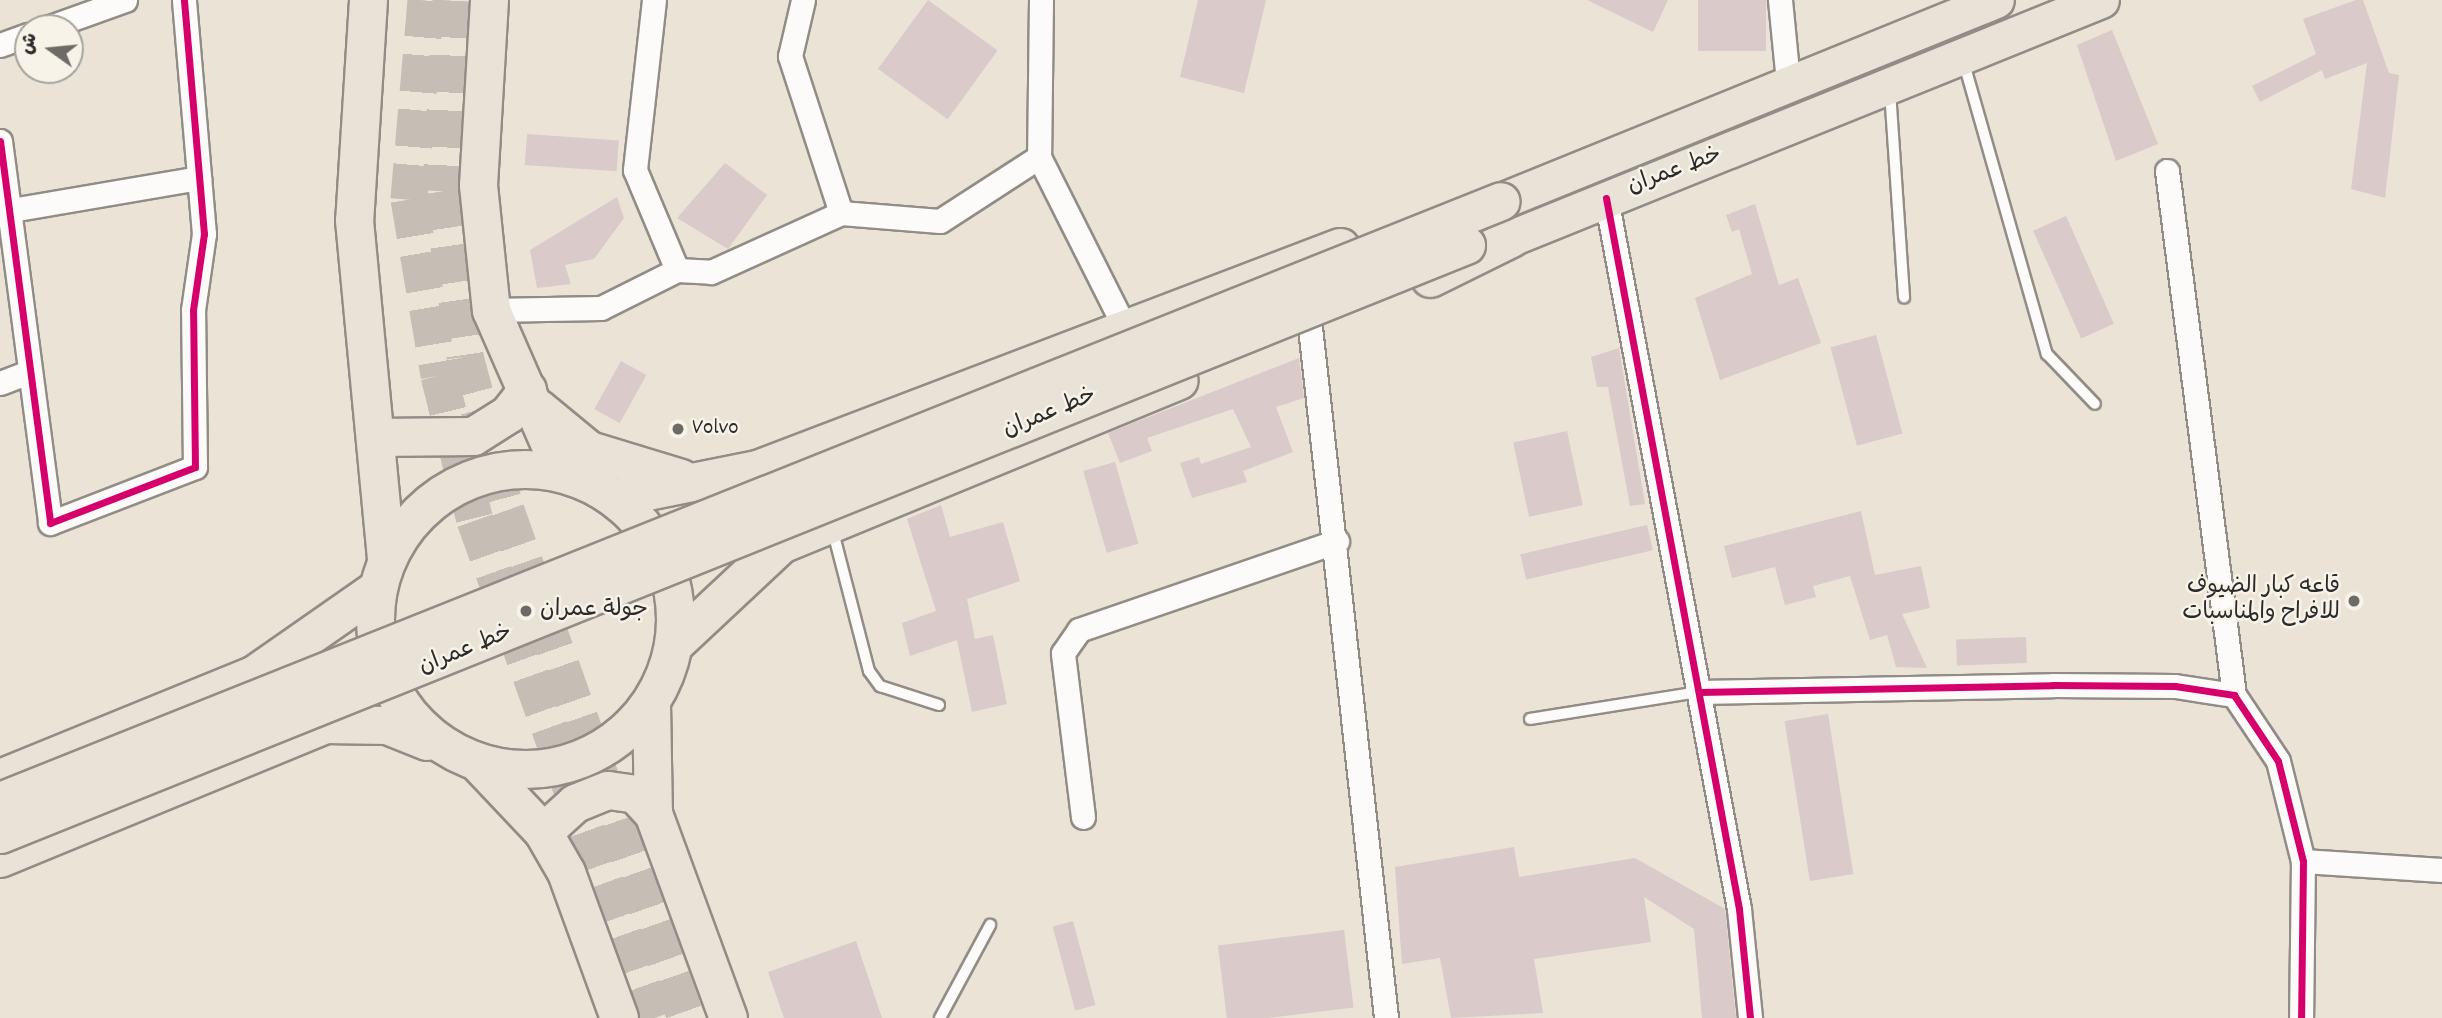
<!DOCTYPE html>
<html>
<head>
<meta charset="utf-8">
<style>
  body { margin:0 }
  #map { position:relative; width:2442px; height:1018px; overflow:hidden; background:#ebe3d6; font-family:Dekko,"Playpen Sans Arabic",sans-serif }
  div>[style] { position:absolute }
  .building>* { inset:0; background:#dacaca; transform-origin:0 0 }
  .trunk-tunnel>* { height:37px; margin-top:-18.5px; transform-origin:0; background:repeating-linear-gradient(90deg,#c5beb4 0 37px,transparent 0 55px) }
  .roads { filter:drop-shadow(2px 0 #918d86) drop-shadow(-2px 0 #918d86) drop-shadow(0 2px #918d86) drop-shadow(0 -2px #918d86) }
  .service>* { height:10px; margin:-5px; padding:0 5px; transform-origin:5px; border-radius:5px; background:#fcfbf9 }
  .minor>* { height:23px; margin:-11.5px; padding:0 11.5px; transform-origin:11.5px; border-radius:11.5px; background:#fcfbf9 }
  .primary>* { height:35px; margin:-17.5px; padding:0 17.5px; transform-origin:17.5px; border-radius:17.5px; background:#e9e2d6 }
  .trunk>* { height:37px; margin:-18.5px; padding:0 18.5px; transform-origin:18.5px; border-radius:18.5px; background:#e9e2d6 }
  .trunk>.ring { margin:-18.5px; padding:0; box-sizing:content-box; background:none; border:37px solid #e9e2d6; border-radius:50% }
  .bridges { filter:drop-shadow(2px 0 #918d86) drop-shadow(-2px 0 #918d86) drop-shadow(0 2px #918d86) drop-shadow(0 -2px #918d86) }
  .trunk-bridge>* { height:37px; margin:-18.5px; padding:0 18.5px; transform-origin:18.5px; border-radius:18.5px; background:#e9e2d6 }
  .cycleway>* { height:7px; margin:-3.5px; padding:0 3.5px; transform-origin:3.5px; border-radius:3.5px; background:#d6006c }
  .dots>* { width:19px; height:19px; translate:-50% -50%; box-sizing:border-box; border:4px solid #f7f3e8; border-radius:50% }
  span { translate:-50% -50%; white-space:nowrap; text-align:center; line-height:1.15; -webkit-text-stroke:5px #f7f3e8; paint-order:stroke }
  .street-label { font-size:23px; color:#2b2b2b }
  .poi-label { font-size:23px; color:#2b2b2b }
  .left { translate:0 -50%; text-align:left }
  .right { translate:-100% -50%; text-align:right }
  .north { position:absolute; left:14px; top:14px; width:70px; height:70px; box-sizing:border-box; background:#f7f3e8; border:2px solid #a5a39c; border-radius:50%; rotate:285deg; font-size:19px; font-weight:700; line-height:28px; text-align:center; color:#2b2b2b }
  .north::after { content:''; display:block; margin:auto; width:24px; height:32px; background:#6e6b67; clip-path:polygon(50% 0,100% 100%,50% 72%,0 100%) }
</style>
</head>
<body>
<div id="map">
  <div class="building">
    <div style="left:928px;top:0;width:86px;height:85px;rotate:36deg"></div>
    <div style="clip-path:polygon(1198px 0,1266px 0,1244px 93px,1180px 77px)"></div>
    <div style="clip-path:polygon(1587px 0,1668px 0,1653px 32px)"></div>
    <div style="left:1698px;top:0;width:68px;height:51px"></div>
    <div style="clip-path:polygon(2356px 0,2363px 0,2389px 73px,2399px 75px,2385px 198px,2351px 189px,2367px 63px,2325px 79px,2322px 70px,2260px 102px,2252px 86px,2316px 54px,2303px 19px)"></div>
    <div style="clip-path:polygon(2112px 30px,2158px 144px,2116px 161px,2077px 45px)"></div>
    <div style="left:527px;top:134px;width:92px;height:31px;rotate:4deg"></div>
    <div style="clip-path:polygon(725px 163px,767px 195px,728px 249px,677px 218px)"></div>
    <div style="clip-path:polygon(617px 197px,624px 218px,594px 259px,565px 265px,571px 284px,537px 288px,530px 250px)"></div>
    <div style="clip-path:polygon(1755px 204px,1779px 285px,1798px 278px,1821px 343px,1720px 380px,1695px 298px,1752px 274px,1739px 229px,1732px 232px,1726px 215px)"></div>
    <div style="left:2066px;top:216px;width:118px;height:36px;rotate:66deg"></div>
    <div style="left:1876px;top:335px;width:102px;height:47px;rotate:75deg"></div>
    <div style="clip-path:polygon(1619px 348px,1645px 504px,1630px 506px,1608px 387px,1597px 387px,1591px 357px)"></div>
    <div style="clip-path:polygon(1299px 358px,1304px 398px,1276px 407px,1293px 452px,1243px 471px,1247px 482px,1192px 498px,1180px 463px,1199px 457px,1201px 464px,1251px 447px,1233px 409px,1147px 438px,1152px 451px,1120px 463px,1108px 433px)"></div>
    <div style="left:621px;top:361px;width:29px;height:55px;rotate:29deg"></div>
    <div style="left:1567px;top:431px;width:76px;height:55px;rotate:78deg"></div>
    <div style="left:1115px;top:462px;width:85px;height:33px;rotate:74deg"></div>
    <div style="clip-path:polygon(941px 505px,950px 537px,1003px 522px,1020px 581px,967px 599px,975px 639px,993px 635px,1007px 704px,972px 712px,957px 640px,910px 656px,902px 623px,936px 611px,907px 519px)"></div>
    <div style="clip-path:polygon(1861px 511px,1875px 575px,1921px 566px,1930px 608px,1902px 614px,1927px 668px,1896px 667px,1887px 635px,1870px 640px,1850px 576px,1813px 586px,1816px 597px,1785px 605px,1775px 567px,1732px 578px,1724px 546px)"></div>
    <div style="left:1647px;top:525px;width:26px;height:130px;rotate:77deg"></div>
    <div style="left:2026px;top:637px;width:26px;height:70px;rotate:88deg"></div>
    <div style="left:1828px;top:714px;width:162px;height:44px;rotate:81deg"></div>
    <div style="clip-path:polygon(1514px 847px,1519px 877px,1635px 858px,1725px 909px,1736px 1018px,1702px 1018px,1694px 929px,1644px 897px,1651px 942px,1534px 959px,1543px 1013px,1451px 1018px,1440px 958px,1402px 964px,1395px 867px)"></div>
    <div style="left:1073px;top:921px;width:87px;height:21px;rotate:75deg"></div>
    <div style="left:1344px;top:930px;width:78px;height:127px;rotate:83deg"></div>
    <div style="clip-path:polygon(856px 941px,882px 1018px,784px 1018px,768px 972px)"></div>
  </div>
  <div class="trunk-tunnel">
    <div style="left:426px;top:0;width:200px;rotate:94.9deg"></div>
    <div style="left:409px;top:199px;width:179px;rotate:80.3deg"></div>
    <div style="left:439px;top:375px;width:149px;rotate:76.1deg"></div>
    <div style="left:475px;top:520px;width:529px;rotate:70.23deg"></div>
    <div style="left:451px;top:0;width:191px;rotate:93deg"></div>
    <div style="left:441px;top:191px;width:167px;rotate:81.7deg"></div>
    <div style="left:465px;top:356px;width:159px;rotate:75.1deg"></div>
    <div style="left:506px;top:510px;width:539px;rotate:70.49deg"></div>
  </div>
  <div class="roads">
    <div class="service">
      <div style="left:1963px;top:60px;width:306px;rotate:74.1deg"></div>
      <div style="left:2047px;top:354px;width:69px;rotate:46.2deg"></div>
      <div style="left:1890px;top:91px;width:207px;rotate:86.1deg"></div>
      <div style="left:832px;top:528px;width:148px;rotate:75.5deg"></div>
      <div style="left:869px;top:671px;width:19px;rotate:54deg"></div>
      <div style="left:880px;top:686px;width:62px;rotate:17.9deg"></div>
      <div style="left:1530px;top:719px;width:171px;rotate:-9.1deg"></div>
      <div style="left:940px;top:1018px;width:106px;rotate:-61.7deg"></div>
    </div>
    <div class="minor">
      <div style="left:654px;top:0;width:171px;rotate:96.4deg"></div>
      <div style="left:635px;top:170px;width:108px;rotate:67.2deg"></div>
      <div style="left:1041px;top:0;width:157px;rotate:90.7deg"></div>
      <div style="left:1039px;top:157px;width:191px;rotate:63.3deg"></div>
      <div style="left:1780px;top:0;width:82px;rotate:84.4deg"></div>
      <div style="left:47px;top:28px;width:83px;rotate:-19.7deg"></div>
      <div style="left:0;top:45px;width:30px;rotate:-20deg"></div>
      <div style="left:0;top:141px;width:385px;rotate:82.5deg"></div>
      <div style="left:50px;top:523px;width:155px;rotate:-21.1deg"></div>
      <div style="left:195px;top:467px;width:157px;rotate:-90.7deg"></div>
      <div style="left:193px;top:310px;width:77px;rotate:-81.8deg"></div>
      <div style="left:204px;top:234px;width:235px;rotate:-94.9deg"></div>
      <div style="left:2167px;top:171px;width:528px;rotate:82.71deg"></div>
      <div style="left:1606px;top:198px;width:723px;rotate:79.4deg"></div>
      <div style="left:1739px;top:909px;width:110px;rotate:84.2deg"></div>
      <div style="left:0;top:212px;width:202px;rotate:-9.7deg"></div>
      <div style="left:841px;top:213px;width:99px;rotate:4.6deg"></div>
      <div style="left:940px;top:221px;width:118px;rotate:-32.9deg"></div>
      <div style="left:491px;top:310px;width:110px;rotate:-1deg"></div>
      <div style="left:601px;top:308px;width:85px;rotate:-26.6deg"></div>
      <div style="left:677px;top:270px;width:34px;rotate:3deg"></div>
      <div style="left:711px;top:272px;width:143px;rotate:-24.4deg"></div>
      <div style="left:841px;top:213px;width:165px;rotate:-108deg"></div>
      <div style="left:790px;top:56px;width:57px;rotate:-76.9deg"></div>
      <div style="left:1310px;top:327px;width:695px;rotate:83.72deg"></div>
      <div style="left:0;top:383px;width:28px;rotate:-21deg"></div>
      <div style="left:1699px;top:692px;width:354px;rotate:-1.1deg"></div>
      <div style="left:2053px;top:685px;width:122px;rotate:0.5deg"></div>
      <div style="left:2175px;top:686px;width:60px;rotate:8.7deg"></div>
      <div style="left:2234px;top:695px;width:79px;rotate:56.3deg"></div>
      <div style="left:2278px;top:761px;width:103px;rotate:76deg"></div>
      <div style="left:2303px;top:861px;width:157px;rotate:90.7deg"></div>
      <div style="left:1083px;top:817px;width:165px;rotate:-97deg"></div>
      <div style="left:1063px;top:653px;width:28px;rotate:-55deg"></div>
      <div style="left:1079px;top:630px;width:273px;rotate:-19deg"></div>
      <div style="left:2303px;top:861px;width:139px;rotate:3.7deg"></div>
    </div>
    <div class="primary">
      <div style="left:1501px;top:201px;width:534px;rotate:-22.1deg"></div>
      <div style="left:1511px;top:238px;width:636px;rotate:-21.97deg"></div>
    </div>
    <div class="trunk">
      <div style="left:368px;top:0;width:220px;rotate:93.6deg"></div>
      <div style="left:354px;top:220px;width:341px;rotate:84.6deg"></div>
      <div style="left:489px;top:0;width:185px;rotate:93.4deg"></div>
      <div style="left:478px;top:185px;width:126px;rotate:84.1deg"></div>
      <div style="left:491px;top:310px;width:175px;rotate:66.4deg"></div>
      <div style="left:1430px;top:278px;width:90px;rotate:-26.3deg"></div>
      <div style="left:538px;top:408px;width:66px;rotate:39.5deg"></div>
      <div style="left:589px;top:450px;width:96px;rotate:16.9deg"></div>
      <div style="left:375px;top:437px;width:98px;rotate:-0.6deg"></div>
      <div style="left:473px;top:436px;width:41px;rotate:-32.2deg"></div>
      <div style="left:508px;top:414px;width:31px;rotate:-52deg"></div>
      <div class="ring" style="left:375px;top:469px;width:263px;height:263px"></div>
      <div style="left:617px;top:497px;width:143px;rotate:-11.3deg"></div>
      <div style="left:757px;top:469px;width:624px;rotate:-20.85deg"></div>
      <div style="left:674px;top:644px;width:146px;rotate:-43.1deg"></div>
      <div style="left:781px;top:544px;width:430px;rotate:-22.4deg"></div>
      <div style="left:651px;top:702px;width:111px;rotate:89deg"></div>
      <div style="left:653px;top:813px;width:218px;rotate:69.9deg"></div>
      <div style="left:479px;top:764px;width:93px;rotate:46.7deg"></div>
      <div style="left:543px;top:832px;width:46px;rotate:60.1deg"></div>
      <div style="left:566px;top:872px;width:155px;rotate:70deg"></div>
      <div style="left:0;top:778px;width:273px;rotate:-22.2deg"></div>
      <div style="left:253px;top:675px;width:149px;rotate:-34.9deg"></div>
      <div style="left:543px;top:832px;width:43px;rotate:-42.2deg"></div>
      <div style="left:575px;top:803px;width:35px;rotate:-22deg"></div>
      <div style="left:608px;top:790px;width:27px;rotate:8deg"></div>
      <div style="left:635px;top:794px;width:26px;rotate:47deg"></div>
      <div style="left:0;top:858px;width:352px;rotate:-22.4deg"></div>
      <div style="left:325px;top:724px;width:62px;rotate:0.9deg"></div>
      <div style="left:387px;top:725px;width:43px;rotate:21.8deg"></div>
    </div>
  </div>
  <div class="bridges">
    <div class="trunk-bridge">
      <div style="left:0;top:801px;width:1616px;rotate:-21.79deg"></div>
      <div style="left:0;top:834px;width:1580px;rotate:-21.89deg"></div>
    </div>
  </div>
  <div class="cycleway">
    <div style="left:0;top:141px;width:385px;rotate:82.5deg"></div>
    <div style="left:50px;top:523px;width:155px;rotate:-21.1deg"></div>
    <div style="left:195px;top:467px;width:157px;rotate:-90.7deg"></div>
    <div style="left:193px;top:310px;width:77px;rotate:-81.8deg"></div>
    <div style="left:204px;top:234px;width:235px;rotate:-94.9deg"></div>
    <div style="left:1606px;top:198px;width:723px;rotate:79.4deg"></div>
    <div style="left:1739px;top:909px;width:110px;rotate:84.2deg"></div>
    <div style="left:1699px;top:692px;width:354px;rotate:-1.1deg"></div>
    <div style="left:2053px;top:685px;width:122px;rotate:0.5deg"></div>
    <div style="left:2175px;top:686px;width:60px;rotate:8.7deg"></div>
    <div style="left:2234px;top:695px;width:79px;rotate:56.3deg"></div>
    <div style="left:2278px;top:761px;width:103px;rotate:76deg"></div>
    <div style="left:2303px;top:861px;width:157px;rotate:90.7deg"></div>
  </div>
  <div class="dots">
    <div style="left:678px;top:429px;background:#6e6b67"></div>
    <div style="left:2354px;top:601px;background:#6e6b67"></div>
    <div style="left:526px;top:611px;background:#6e6b67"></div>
  </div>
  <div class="street-label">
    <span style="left:1675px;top:172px;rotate:-20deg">خط عمران</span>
    <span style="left:1050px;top:414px;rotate:-22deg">خط عمران</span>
    <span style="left:466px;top:651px;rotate:-22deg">خط عمران</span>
  </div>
  <div class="poi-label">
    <span class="left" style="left:692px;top:429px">Volvo</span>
    <span class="right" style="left:2340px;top:601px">قاعه كبار الضيوف<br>للافراح والمناسبات</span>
    <span class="left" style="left:540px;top:611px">جولة عمران</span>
  </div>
  <div class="north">ش</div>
</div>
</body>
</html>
